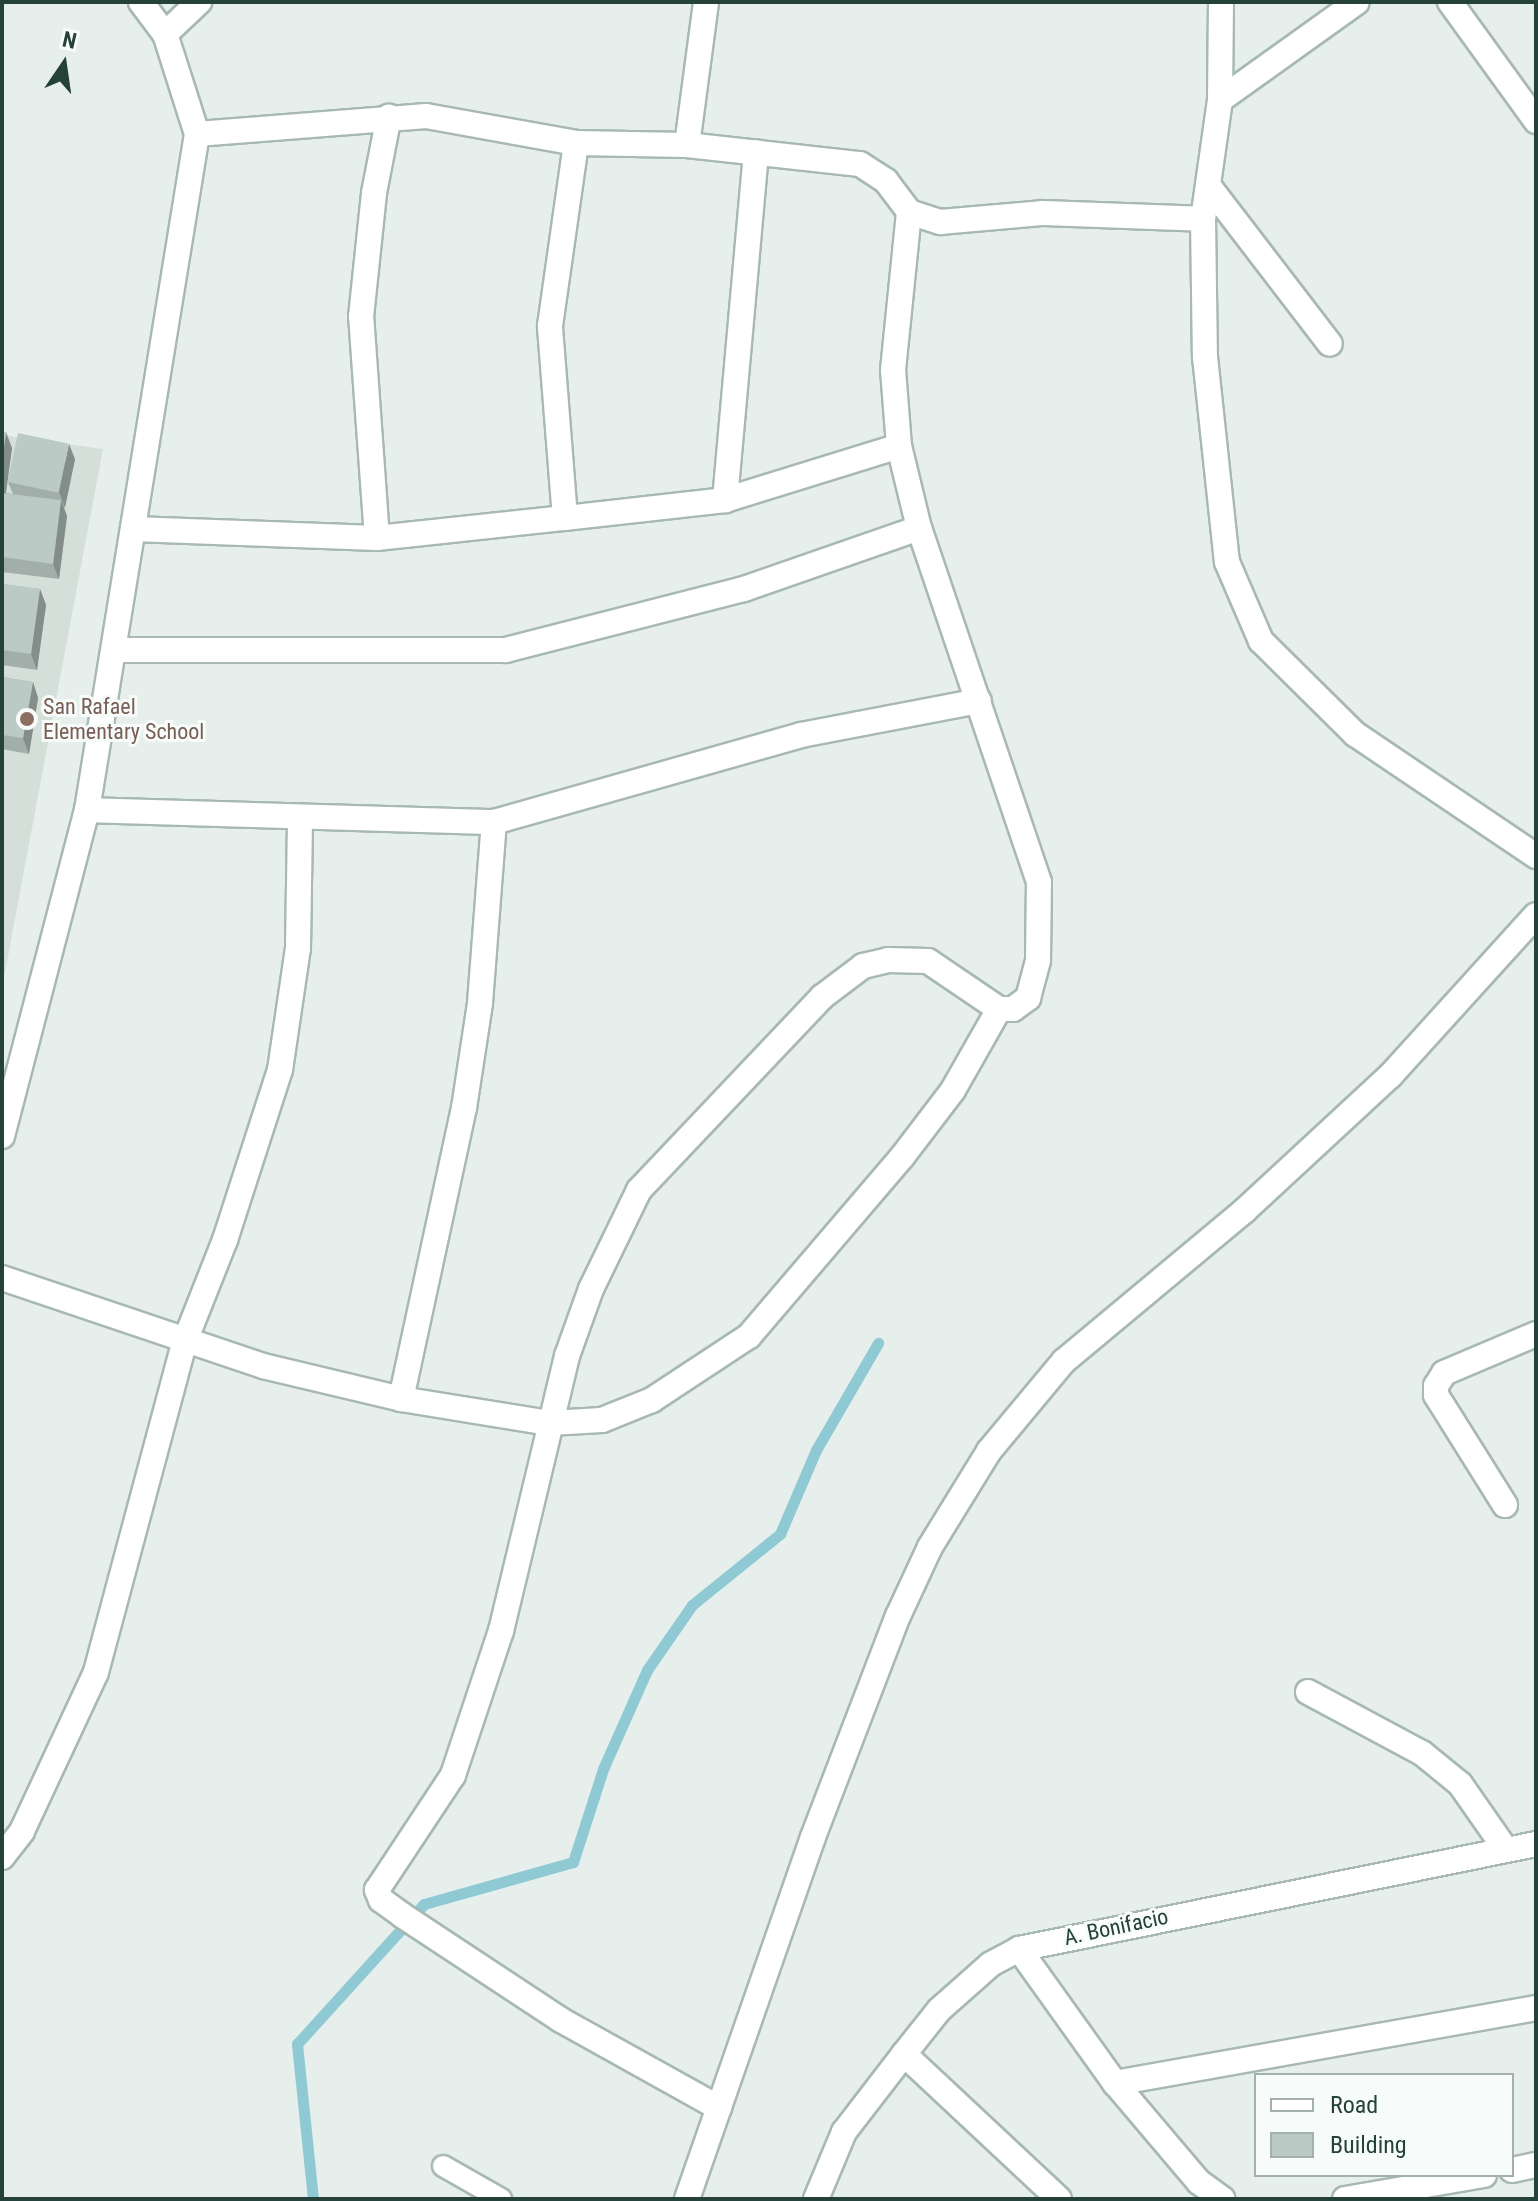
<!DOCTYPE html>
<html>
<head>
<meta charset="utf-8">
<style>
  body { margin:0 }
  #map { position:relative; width:1538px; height:2201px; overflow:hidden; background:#e6efeb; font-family:"Roboto Condensed",sans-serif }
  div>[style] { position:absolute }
  .built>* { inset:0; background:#d4dfda }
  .stream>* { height:11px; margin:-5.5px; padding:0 5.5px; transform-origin:5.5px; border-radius:5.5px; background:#8ec9d4 }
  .roads { filter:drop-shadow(2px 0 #a8b8b2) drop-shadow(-2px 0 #a8b8b2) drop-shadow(0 2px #a8b8b2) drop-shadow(0 -2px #a8b8b2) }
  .lane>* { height:20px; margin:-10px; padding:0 10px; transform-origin:10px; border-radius:10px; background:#fff }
  .street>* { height:24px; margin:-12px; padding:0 12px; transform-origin:12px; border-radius:12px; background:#fff }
  .secondary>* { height:24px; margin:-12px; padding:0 12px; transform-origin:12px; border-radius:12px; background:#fff }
  .wall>* { inset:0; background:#a1aea9 }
  .shaded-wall>* { inset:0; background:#838d89 }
  .building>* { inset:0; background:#bbcac4; transform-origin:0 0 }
  .dots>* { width:22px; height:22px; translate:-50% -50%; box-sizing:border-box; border:4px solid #f7fbf9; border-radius:50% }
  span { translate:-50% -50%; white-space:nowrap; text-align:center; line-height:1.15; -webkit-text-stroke:6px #f7fbf9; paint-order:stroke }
  .education-label { font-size:22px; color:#785e54 }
  .left { translate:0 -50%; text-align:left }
  .street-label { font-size:22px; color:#24423a }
  .frame { position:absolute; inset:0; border:4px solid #24423a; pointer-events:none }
  .legend { position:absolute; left:1254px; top:2073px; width:260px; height:104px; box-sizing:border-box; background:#f7fbf9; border:2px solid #a3b1ad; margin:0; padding:10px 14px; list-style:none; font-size:24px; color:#24423a }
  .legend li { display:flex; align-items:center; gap:16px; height:40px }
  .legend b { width:40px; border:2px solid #a3b1ad }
  .north { position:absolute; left:24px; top:24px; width:80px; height:80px; -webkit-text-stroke:6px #f7fbf9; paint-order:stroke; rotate:13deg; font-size:22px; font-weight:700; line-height:32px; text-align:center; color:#24423a }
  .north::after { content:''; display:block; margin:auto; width:28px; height:36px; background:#24423a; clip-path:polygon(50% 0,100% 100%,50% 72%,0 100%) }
</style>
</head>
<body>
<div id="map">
  <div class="built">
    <div style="clip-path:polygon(2px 435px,103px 449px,2px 988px)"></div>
  </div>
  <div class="stream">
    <div style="left:313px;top:2199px;width:156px;rotate:-95.9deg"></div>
    <div style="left:297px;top:2044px;width:189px;rotate:-47.8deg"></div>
    <div style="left:424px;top:1904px;width:155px;rotate:-15.7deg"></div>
    <div style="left:573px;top:1862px;width:98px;rotate:-72.1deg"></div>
    <div style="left:603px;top:1769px;width:108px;rotate:-66deg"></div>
    <div style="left:647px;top:1670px;width:79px;rotate:-55.3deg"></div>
    <div style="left:692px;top:1605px;width:113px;rotate:-38.9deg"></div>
    <div style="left:780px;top:1534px;width:91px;rotate:-66.8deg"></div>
    <div style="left:816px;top:1450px;width:124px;rotate:-59.9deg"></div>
  </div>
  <div class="roads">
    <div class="lane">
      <div style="left:443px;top:2166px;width:67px;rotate:29.6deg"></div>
    </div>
    <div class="street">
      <div style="left:1450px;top:2px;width:147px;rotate:54.1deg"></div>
      <div style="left:165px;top:34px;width:47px;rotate:-43.3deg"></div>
      <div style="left:1220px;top:100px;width:168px;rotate:-35.6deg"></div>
      <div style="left:197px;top:134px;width:230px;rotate:-4.5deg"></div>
      <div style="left:426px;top:116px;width:152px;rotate:10.2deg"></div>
      <div style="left:576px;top:143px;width:111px;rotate:1deg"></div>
      <div style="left:687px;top:145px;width:174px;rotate:6.3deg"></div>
      <div style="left:860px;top:164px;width:31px;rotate:33deg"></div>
      <div style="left:886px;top:181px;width:39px;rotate:53deg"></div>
      <div style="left:909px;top:212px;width:33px;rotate:18deg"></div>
      <div style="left:940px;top:222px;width:102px;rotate:-5deg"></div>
      <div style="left:1042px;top:213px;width:161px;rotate:2.1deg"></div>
      <div style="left:687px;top:145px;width:144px;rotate:-82.4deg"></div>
      <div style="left:1211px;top:189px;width:195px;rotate:52.5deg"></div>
      <div style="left:725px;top:500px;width:349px;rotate:-84.9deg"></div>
      <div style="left:565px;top:518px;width:161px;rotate:-6.4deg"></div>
      <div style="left:725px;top:500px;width:182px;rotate:-17.2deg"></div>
      <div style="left:133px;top:529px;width:244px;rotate:2.1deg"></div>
      <div style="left:377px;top:538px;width:189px;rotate:-6.1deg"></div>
      <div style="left:565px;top:518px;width:193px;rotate:-94.5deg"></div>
      <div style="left:550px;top:326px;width:185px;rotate:-81.9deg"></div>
      <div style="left:377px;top:538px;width:222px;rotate:-94.1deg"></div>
      <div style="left:361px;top:317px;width:125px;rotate:-84deg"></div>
      <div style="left:374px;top:193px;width:78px;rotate:-79deg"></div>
      <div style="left:115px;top:650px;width:391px"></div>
      <div style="left:506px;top:650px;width:246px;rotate:-14.4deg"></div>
      <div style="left:744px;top:589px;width:185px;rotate:-19.2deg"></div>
      <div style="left:87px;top:810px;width:407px;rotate:1.7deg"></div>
      <div style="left:494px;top:822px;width:319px;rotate:-15.8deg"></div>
      <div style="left:801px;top:735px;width:181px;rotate:-10.8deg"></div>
      <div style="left:2px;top:1136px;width:337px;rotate:-75.4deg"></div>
      <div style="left:87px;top:810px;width:685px;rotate:-80.76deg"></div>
      <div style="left:197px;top:134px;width:105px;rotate:-107.7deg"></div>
      <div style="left:165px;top:34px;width:40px;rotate:-127deg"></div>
      <div style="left:2px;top:1278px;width:275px;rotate:18.6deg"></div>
      <div style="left:263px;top:1366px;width:142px;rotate:13.4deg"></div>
      <div style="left:401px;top:1399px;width:151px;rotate:9.2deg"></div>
      <div style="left:550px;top:1423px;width:52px;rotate:-3.3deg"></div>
      <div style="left:602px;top:1420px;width:54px;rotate:-21.8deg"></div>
      <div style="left:652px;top:1400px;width:116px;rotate:-33.4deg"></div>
      <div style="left:749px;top:1336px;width:235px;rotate:-49.5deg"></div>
      <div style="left:902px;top:1157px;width:84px;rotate:-52.7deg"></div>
      <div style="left:953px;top:1090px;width:93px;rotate:-60.4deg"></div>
      <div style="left:401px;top:1399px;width:298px;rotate:-77.8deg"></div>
      <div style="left:464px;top:1108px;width:106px;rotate:-81.3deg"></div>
      <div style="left:480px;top:1003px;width:182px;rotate:-85.6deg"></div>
      <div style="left:1505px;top:1505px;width:130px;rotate:-122.1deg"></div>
      <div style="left:1436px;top:1395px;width:9px;rotate:-90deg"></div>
      <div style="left:1436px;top:1386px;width:15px;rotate:-58deg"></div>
      <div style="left:1444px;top:1373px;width:100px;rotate:-23deg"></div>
      <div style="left:1308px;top:1692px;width:129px;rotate:28.2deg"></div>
      <div style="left:1422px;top:1753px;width:49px;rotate:39.2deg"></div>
      <div style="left:1460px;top:1784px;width:80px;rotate:55.1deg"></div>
      <div style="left:2px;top:1857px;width:33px;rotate:-52deg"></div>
      <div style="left:22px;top:1831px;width:175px;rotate:-65deg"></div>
      <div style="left:96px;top:1672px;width:343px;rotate:-75deg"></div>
      <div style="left:185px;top:1341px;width:109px;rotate:-68.4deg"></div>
      <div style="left:225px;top:1240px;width:179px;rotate:-72.1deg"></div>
      <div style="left:280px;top:1070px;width:123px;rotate:-81.6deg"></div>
      <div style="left:298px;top:948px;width:130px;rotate:-89.1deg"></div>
      <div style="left:1019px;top:1949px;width:165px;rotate:54.4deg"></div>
      <div style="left:1115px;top:2083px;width:428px;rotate:-10.1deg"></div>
      <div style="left:904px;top:2054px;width:212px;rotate:43.1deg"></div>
      <div style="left:1115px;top:2083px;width:130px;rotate:49.7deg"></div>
      <div style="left:1199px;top:2182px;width:29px;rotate:36deg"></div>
      <div style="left:719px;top:2108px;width:181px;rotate:-150.9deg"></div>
      <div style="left:561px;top:2020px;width:191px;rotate:-146.6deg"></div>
      <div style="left:402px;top:1915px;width:26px;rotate:-144deg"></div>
      <div style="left:381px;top:1900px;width:11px;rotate:-112deg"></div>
      <div style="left:377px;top:1890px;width:138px;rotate:-56.5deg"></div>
      <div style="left:453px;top:1775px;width:152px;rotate:-71.6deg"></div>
      <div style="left:501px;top:1631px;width:283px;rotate:-76.5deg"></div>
      <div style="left:567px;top:1356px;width:71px;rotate:-70.3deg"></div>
      <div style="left:591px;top:1289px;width:110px;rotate:-64.1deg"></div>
      <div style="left:639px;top:1190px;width:266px;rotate:-46.5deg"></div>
      <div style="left:822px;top:997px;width:51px;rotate:-37.1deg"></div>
      <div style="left:863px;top:966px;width:26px;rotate:-13deg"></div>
      <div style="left:888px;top:960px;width:40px;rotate:1.4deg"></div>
      <div style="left:928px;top:961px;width:86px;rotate:34.1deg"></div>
      <div style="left:999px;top:1009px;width:14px"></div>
      <div style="left:1013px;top:1009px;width:19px;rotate:-36deg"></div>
      <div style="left:1028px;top:998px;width:39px;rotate:-75deg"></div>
      <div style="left:1038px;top:960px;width:78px;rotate:-89.3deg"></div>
      <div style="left:1039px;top:882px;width:374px;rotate:-108.7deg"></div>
      <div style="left:919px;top:528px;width:84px;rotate:-103.7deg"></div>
      <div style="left:899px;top:446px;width:76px;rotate:-94.5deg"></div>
      <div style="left:893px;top:370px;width:159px;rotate:-84.2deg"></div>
      <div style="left:1512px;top:2170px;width:25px;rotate:-12deg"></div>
      <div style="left:687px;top:2199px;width:383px;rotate:-70.8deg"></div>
      <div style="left:813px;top:1837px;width:237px;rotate:-69deg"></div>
      <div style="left:898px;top:1616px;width:76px;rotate:-65.1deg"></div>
      <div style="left:930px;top:1547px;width:113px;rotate:-58.4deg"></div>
      <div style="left:989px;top:1451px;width:117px;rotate:-50.2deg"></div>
      <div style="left:1064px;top:1361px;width:234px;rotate:-39.8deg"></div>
      <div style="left:1244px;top:1211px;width:199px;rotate:-42.8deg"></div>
      <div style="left:1390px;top:1076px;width:217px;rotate:-47.8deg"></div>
      <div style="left:816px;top:2199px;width:73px;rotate:-67.3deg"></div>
      <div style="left:844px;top:2132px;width:98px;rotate:-52.4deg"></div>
      <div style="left:904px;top:2054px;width:56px;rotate:-51.5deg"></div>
      <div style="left:939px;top:2010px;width:69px;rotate:-41.5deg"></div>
      <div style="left:991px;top:1964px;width:32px;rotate:-28deg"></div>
      <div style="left:1019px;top:1949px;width:528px;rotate:-11.48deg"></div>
      <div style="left:1345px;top:2199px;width:141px;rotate:-9.8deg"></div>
    </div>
    <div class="secondary">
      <div style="left:1221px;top:2px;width:98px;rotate:90.6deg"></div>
      <div style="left:1220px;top:100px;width:120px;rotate:98.1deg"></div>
      <div style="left:1203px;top:219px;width:138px;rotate:89.2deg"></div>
      <div style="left:1205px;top:357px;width:206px;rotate:83.9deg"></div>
      <div style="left:1227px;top:562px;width:86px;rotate:66.7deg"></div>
      <div style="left:1261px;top:641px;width:132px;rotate:44.7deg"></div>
      <div style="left:1355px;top:734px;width:218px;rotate:34deg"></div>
    </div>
  </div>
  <div class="wall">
    <div style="clip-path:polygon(2px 432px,12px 448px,6px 493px,13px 494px,8px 482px,75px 459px,64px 508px,67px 516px,59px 579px,2px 572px)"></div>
    <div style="clip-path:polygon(2px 584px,40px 589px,46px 605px,37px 670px,2px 665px)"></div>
    <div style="clip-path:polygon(2px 677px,33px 682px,38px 698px,29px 754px,2px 749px)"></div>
  </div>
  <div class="shaded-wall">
    <div style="clip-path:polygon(6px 432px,12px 448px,5px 499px,2px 492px,2px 463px)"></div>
    <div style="clip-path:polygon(69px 444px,75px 459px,65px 508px,59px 492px)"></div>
    <div style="clip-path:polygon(61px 500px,67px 516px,59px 579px,53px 564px)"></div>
    <div style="clip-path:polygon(40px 589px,46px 605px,37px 670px,31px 654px)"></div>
    <div style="clip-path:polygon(33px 682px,38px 698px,29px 754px,23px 738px)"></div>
  </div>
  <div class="building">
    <div style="clip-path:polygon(2px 432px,6px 432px,2px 463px)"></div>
    <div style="left:18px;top:433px;width:52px;height:50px;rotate:12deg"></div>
    <div style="clip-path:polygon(2px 493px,61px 500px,53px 564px,2px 557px)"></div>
    <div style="clip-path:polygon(2px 584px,40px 589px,31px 654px,2px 650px)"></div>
    <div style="clip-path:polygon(2px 677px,33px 682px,23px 738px,2px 735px)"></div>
  </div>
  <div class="dots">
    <div style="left:27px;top:719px;background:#8d6e63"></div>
  </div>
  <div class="education-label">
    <span class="left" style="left:43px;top:719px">San Rafael<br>Elementary School</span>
  </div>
  <div class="street-label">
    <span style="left:1116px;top:1927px;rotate:-12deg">A. Bonifacio</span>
  </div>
  <div class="frame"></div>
  <ul class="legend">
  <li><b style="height:10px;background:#fff"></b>Road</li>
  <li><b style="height:22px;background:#bbcac4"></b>Building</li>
  </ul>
  <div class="north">N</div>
</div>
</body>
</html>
